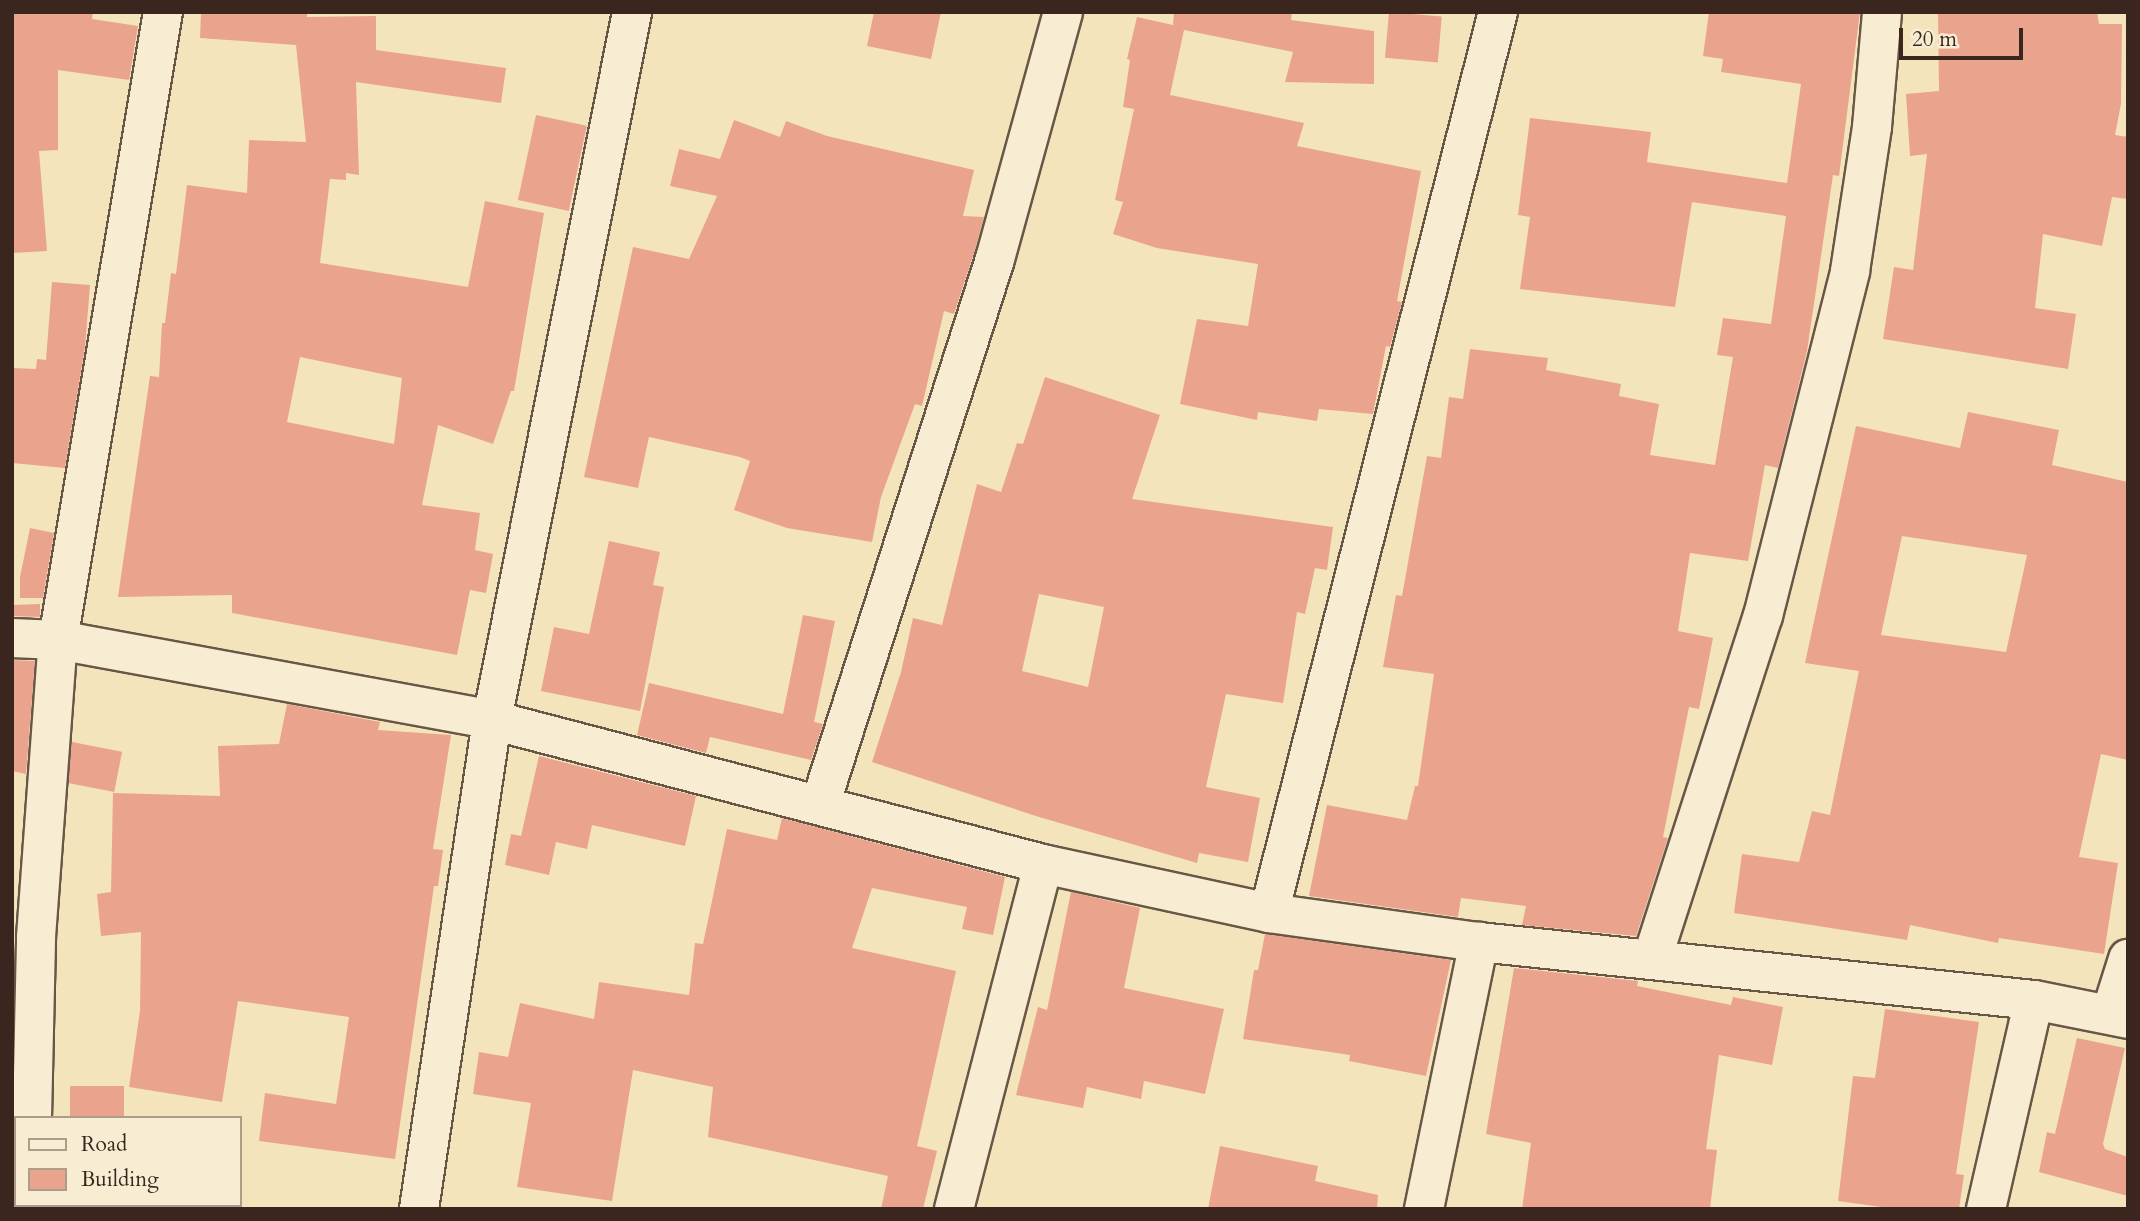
<!DOCTYPE html>
<html>
<head>
<meta charset="utf-8">
<style>
  body { margin:0 }
  #map { position:relative; width:2140px; height:1221px; overflow:hidden; background:#f4e4bc; font-family:Cardo,serif }
  div>[style] { position:absolute }
  .building>* { inset:0; background:#eaa48d; transform-origin:0 0 }
  .roads { filter:drop-shadow(2px 0 #685646) drop-shadow(-2px 0 #685646) drop-shadow(0 2px #685646) drop-shadow(0 -2px #685646) }
  .minor>* { height:38px; margin:-19px; padding:0 19px; transform-origin:19px; border-radius:19px; background:#f8edd3 }
  .tertiary>* { height:38px; margin:-19px; padding:0 19px; transform-origin:19px; border-radius:19px; background:#f8edd3 }
  span { translate:-50% -50%; white-space:nowrap; text-align:center; line-height:1.15; -webkit-text-stroke:7px #f8edd3; paint-order:stroke }
  .frame { position:absolute; inset:0; border:14px solid #3a261e; pointer-events:none }
  .legend { position:absolute; left:14px; top:1116px; width:228px; height:91px; box-sizing:border-box; background:#f8edd3; border:2px solid #ac9d8b; margin:0; padding:9px 12px; list-style:none; font-size:21px; color:#3a261e }
  .legend li { display:flex; align-items:center; gap:14px; height:35px }
  .legend b { width:35px; border:2px solid #ac9d8b }
  .scale { position:absolute; left:1899px; top:28px; width:124px; height:32px; box-sizing:border-box; border:4px solid #3a261e; border-top:0; padding-left:9px; font-size:21px; line-height:24px; white-space:nowrap; color:#3a261e; -webkit-text-stroke:5px #f8edd3; paint-order:stroke }
</style>
</head>
<body>
<div id="map">
  <div class="building">
    <div style="clip-path:polygon(12px 12px,93px 12px,92px 19px,138px 26px,129px 80px,58px 70px,58px 150px,39px 151px,47px 251px,12px 253px)"></div>
    <div style="clip-path:polygon(evenodd,201px 12px,307px 12px,307px 17px,376px 16px,376px 50px,506px 68px,501px 103px,356px 82px,359px 175px,346px 173px,346px 180px,330px 179px,320px 263px,468px 287px,485px 201px,544px 213px,514px 391px,511px 391px,493px 444px,438px 425px,422px 505px,480px 513px,475px 550px,493px 554px,486px 593px,470px 590px,457px 655px,232px 613px,232px 595px,118px 597px,150px 376px,159px 377px,162px 323px,165px 323px,171px 273px,176px 274px,187px 185px,247px 193px,249px 140px,306px 142px,296px 45px,200px 38px,201px 12px,300px 357px,402px 378px,394px 444px,287px 422px,300px 357px)"></div>
    <div style="clip-path:polygon(874px 12px,941px 12px,931px 59px,867px 46px)"></div>
    <div style="clip-path:polygon(1174px 12px,1292px 12px,1291px 20px,1374px 31px,1374px 84px,1285px 82px,1293px 52px,1184px 30px,1170px 95px,1304px 123px,1297px 146px,1421px 171px,1397px 301px,1402px 302px,1390px 347px,1386px 346px,1373px 414px,1319px 409px,1317px 421px,1258px 412px,1257px 420px,1180px 404px,1197px 319px,1248px 326px,1258px 264px,1157px 248px,1113px 234px,1123px 202px,1115px 200px,1134px 109px,1123px 107px,1130px 60px,1127px 59px,1137px 17px,1173px 25px)"></div>
    <div style="left:1389px;top:12px;width:53px;height:46px;rotate:5deg"></div>
    <div style="clip-path:polygon(1709px 12px,1860px 12px,1839px 176px,1833px 175px,1807px 351px,1778px 468px,1765px 465px,1748px 561px,1690px 553px,1678px 631px,1713px 638px,1699px 709px,1689px 707px,1663px 837px,1668px 838px,1636px 936px,1522px 925px,1526px 906px,1461px 898px,1458px 917px,1309px 896px,1327px 805px,1407px 820px,1415px 786px,1418px 786px,1434px 674px,1383px 667px,1396px 595px,1402px 596px,1427px 456px,1441px 458px,1449px 397px,1463px 399px,1470px 349px,1548px 358px,1546px 370px,1621px 384px,1619px 396px,1659px 404px,1650px 455px,1715px 465px,1733px 357px,1717px 355px,1723px 318px,1771px 324px,1786px 216px,1692px 202px,1675px 307px,1520px 289px,1530px 217px,1518px 215px,1530px 118px,1651px 132px,1647px 162px,1787px 183px,1801px 84px,1721px 72px,1723px 59px,1703px 56px)"></div>
    <div style="clip-path:polygon(1938px 12px,2097px 12px,2099px 24px,2122px 24px,2121px 104px,2115px 135px,2128px 137px,2128px 199px,2112px 197px,2102px 246px,2043px 234px,2035px 308px,2076px 314px,2068px 369px,1883px 339px,1894px 267px,1913px 270px,1927px 154px,1910px 156px,1906px 94px,1939px 91px)"></div>
    <div style="left:536px;top:115px;width:52px;height:87px;rotate:12deg"></div>
    <div style="clip-path:polygon(734px 120px,780px 137px,786px 121px,827px 136px,974px 170px,963px 216px,984px 217px,974px 253px,954px 314px,944px 311px,922px 406px,915px 404px,881px 497px,872px 542px,787px 528px,734px 510px,750px 461px,740px 457px,649px 437px,638px 488px,584px 477px,633px 247px,689px 259px,717px 196px,670px 186px,679px 149px,720px 159px)"></div>
    <div style="clip-path:polygon(52px 282px,90px 285px,85px 347px,65px 468px,12px 463px,12px 368px,36px 369px,37px 359px,46px 360px)"></div>
    <div style="clip-path:polygon(evenodd,1045px 377px,1160px 415px,1132px 499px,1333px 527px,1327px 570px,1315px 568px,1305px 614px,1297px 612px,1283px 703px,1226px 694px,1206px 787px,1260px 798px,1248px 862px,1199px 853px,1197px 863px,1039px 817px,872px 762px,901px 672px,913px 618px,942px 625px,977px 484px,1001px 492px,1017px 443px,1023px 444px,1045px 377px,1039px 594px,1104px 607px,1088px 687px,1022px 671px,1039px 594px)"></div>
    <div style="clip-path:polygon(evenodd,1968px 412px,2059px 430px,2052px 465px,2128px 482px,2128px 760px,2101px 754px,2079px 857px,2118px 863px,2104px 954px,1999px 938px,1998px 943px,1910px 925px,1907px 940px,1734px 913px,1742px 854px,1799px 862px,1812px 811px,1830px 815px,1859px 671px,1805px 663px,1856px 426px,1960px 448px,1968px 412px,1902px 536px,2027px 555px,2006px 652px,1881px 635px,1902px 536px)"></div>
    <div style="clip-path:polygon(30px 528px,54px 533px,43px 598px,20px 598px,20px 577px)"></div>
    <div style="clip-path:polygon(609px 541px,660px 552px,653px 585px,664px 587px,640px 711px,541px 691px,554px 627px,589px 634px)"></div>
    <div style="clip-path:polygon(40px 604px,40px 617px,12px 616px,12px 605px)"></div>
    <div style="clip-path:polygon(803px 615px,835px 621px,814px 722px,823px 724px,811px 760px,710px 737px,706px 753px,637px 735px,649px 683px,783px 714px)"></div>
    <div style="clip-path:polygon(12px 660px,35px 661px,26px 774px,12px 771px)"></div>
    <div style="clip-path:polygon(287px 704px,380px 722px,378px 730px,451px 735px,433px 849px,443px 850px,438px 886px,434px 886px,395px 1159px,259px 1141px,265px 1093px,336px 1104px,349px 1017px,238px 1001px,222px 1102px,129px 1087px,140px 1011px,141px 932px,101px 936px,97px 894px,111px 892px,113px 793px,220px 796px,218px 746px,279px 744px)"></div>
    <div style="left:72px;top:742px;width:51px;height:41px;rotate:11deg"></div>
    <div style="clip-path:polygon(539px 756px,696px 796px,685px 846px,592px 825px,587px 849px,556px 842px,549px 875px,505px 865px,511px 834px,521px 836px)"></div>
    <div style="clip-path:polygon(782px 818px,1005px 877px,993px 935px,962px 929px,967px 907px,872px 888px,852px 948px,956px 971px,917px 1146px,937px 1151px,923px 1209px,881px 1209px,888px 1176px,708px 1137px,713px 1087px,633px 1070px,612px 1201px,517px 1187px,531px 1103px,473px 1094px,479px 1052px,508px 1057px,520px 1003px,594px 1019px,599px 982px,689px 995px,695px 943px,703px 944px,727px 829px,777px 840px)"></div>
    <div style="clip-path:polygon(1071px 892px,1140px 908px,1124px 988px,1224px 1009px,1205px 1094px,1144px 1081px,1141px 1099px,1087px 1087px,1083px 1108px,1016px 1095px,1038px 1007px,1047px 1010px)"></div>
    <div style="clip-path:polygon(1265px 934px,1451px 960px,1426px 1076px,1349px 1061px,1350px 1055px,1243px 1039px,1254px 970px,1258px 970px)"></div>
    <div style="clip-path:polygon(1514px 968px,1638px 981px,1637px 986px,1731px 1005px,1733px 997px,1783px 1007px,1772px 1065px,1719px 1055px,1706px 1149px,1717px 1150px,1710px 1209px,1522px 1209px,1531px 1143px,1486px 1134px)"></div>
    <div style="clip-path:polygon(1885px 1009px,1979px 1022px,1956px 1174px,1964px 1175px,1959px 1209px,1896px 1209px,1838px 1201px,1853px 1076px,1875px 1078px)"></div>
    <div style="clip-path:polygon(2077px 1038px,2125px 1048px,2103px 1144px,2105px 1149px,2128px 1157px,2128px 1196px,2039px 1172px,2047px 1132px,2055px 1134px)"></div>
    <div style="left:124px;top:1086px;width:32px;height:54px;rotate:90deg"></div>
    <div style="clip-path:polygon(1220px 1146px,1318px 1166px,1315px 1181px,1378px 1195px,1377px 1209px,1208px 1209px)"></div>
  </div>
  <div class="roads">
    <div class="minor">
      <div style="left:492px;top:720px;width:570px;rotate:14.65deg"></div>
      <div style="left:1043px;top:864px;width:231px;rotate:12.2deg"></div>
      <div style="left:1269px;top:913px;width:212px;rotate:7.9deg"></div>
      <div style="left:1479px;top:942px;width:558px;rotate:5.97deg"></div>
      <div style="left:2034px;top:1000px;width:96px;rotate:11.4deg"></div>
      <div style="left:820px;top:805px;width:573px;rotate:-72.23deg"></div>
      <div style="left:995px;top:259px;width:256px;rotate:-74.6deg"></div>
      <div style="left:1269px;top:913px;width:930px;rotate:-75.74deg"></div>
      <div style="left:1652px;top:959px;width:361px;rotate:-72.1deg"></div>
      <div style="left:1763px;top:616px;width:356px;rotate:-75.8deg"></div>
      <div style="left:1850px;top:271px;width:146px;rotate:-81.3deg"></div>
      <div style="left:1872px;top:127px;width:115px;rotate:-85deg"></div>
      <div style="left:2111px;top:1013px;width:57px;rotate:-72.5deg"></div>
      <div style="left:32px;top:1118px;width:181px;rotate:-88.7deg"></div>
      <div style="left:36px;top:937px;width:298px;rotate:-85.8deg"></div>
      <div style="left:58px;top:640px;width:637px;rotate:-80.51deg"></div>
      <div style="left:34px;top:1205px;width:4px;rotate:90deg"></div>
      <div style="left:954px;top:1209px;width:356px;rotate:-75.5deg"></div>
      <div style="left:1424px;top:1209px;width:273px;rotate:-78.4deg"></div>
      <div style="left:1986px;top:1209px;width:214px;rotate:-77.1deg"></div>
    </div>
    <div class="tertiary">
      <div style="left:12px;top:638px;width:46px;rotate:2.5deg"></div>
      <div style="left:58px;top:640px;width:441px;rotate:10.4deg"></div>
      <div style="left:419px;top:1209px;width:494px;rotate:-81.5deg"></div>
      <div style="left:492px;top:720px;width:722px;rotate:-78.81deg"></div>
    </div>
  </div>
  <div class="frame"></div>
  <ul class="legend">
  <li><b style="height:9px;background:#f8edd3"></b>Road</li>
  <li><b style="height:19px;background:#eaa48d"></b>Building</li>
  </ul>
  <div class="scale">20 m</div>
</div>
</body>
</html>
